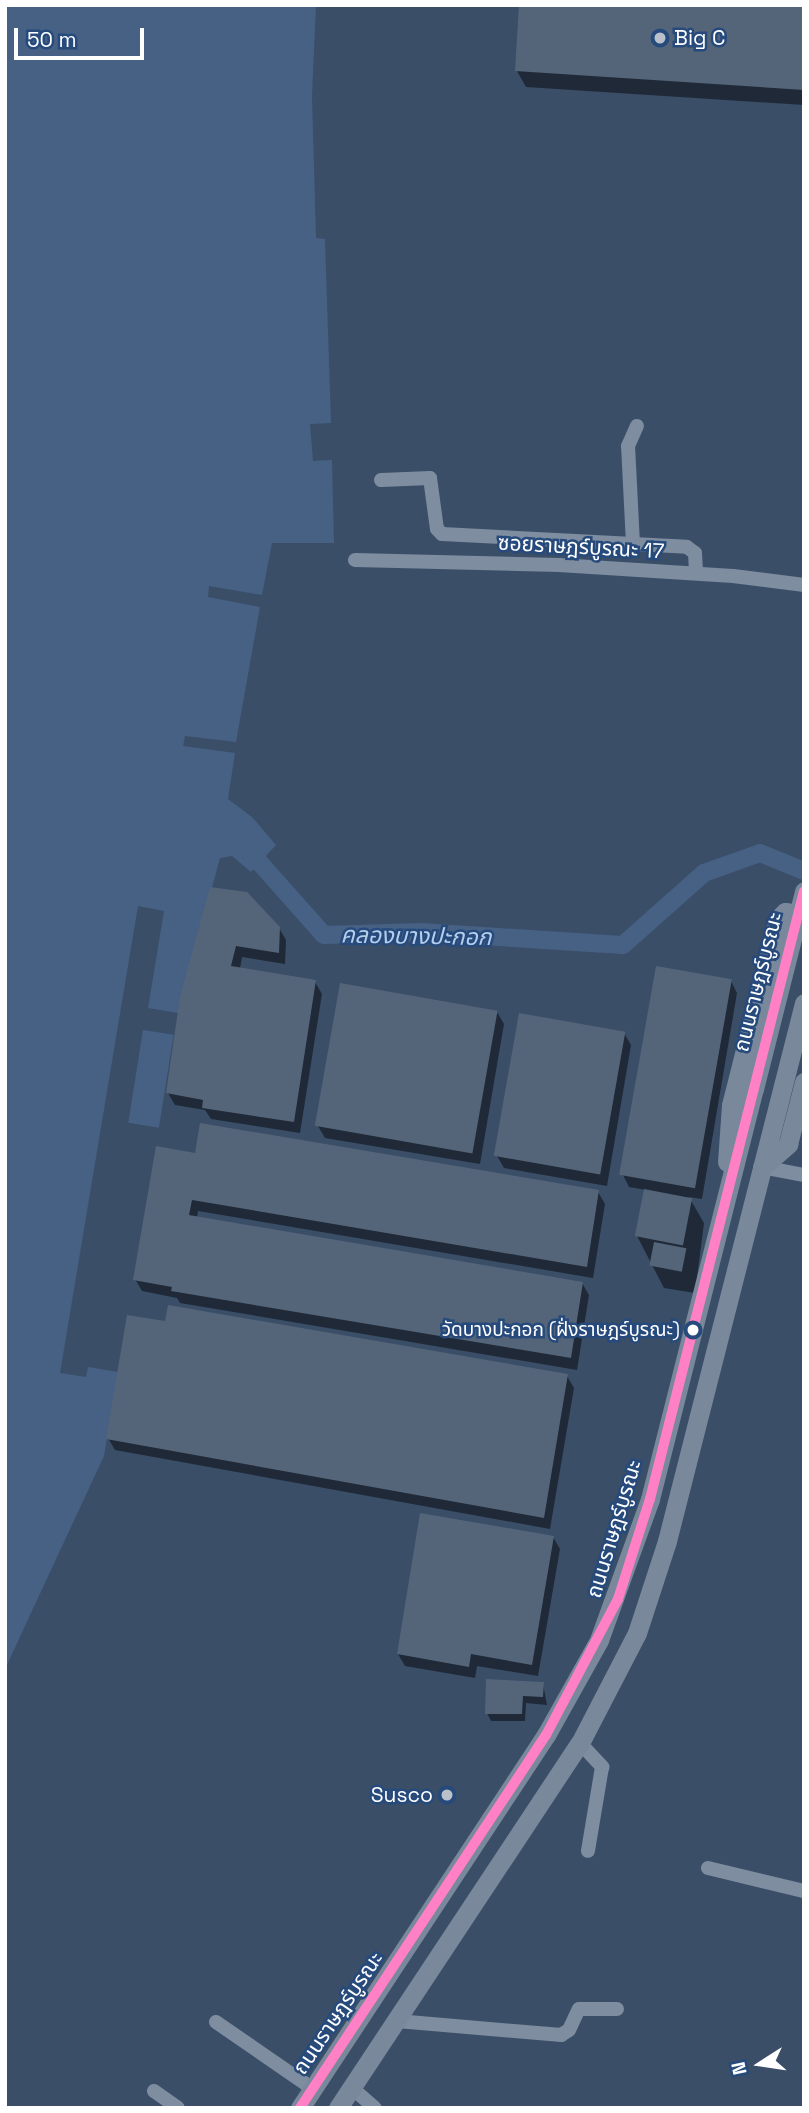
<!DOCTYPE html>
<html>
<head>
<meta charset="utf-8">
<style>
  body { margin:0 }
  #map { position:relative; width:809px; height:2113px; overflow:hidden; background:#3a4e68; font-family:"Space Grotesk","Noto Sans Thai",sans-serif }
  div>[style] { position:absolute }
  .water>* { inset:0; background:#476184; transform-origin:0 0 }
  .shadow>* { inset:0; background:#0007 }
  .canal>* { height:18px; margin:-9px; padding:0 9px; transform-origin:9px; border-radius:9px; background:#476184 }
  .building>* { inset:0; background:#54657a; transform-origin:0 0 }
  .minor>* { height:14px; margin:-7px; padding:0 7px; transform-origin:7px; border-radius:7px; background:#7e8d9f }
  .secondary>* { height:19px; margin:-9.5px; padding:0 9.5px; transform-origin:9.5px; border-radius:9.5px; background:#7a889b }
  .secondary-bridge>* { height:19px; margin:-9.5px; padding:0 9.5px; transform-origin:9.5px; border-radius:9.5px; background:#7a889b }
  .bus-1>* { height:10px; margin:-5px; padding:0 5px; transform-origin:5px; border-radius:5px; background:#ff80c5 }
  .dots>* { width:19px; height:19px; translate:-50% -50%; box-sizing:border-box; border:4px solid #264a7c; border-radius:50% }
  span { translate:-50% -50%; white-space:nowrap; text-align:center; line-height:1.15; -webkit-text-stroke:5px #264a7c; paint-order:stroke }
  .bus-label { font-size:19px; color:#fff }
  .right { translate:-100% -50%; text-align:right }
  .poi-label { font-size:21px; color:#fff }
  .left { translate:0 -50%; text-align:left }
  .street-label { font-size:21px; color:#fff }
  .water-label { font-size:23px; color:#b5ceec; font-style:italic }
  .frame { position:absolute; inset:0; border:7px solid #fff; pointer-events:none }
  .north { position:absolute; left:725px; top:2029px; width:70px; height:70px; -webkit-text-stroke:5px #264a7c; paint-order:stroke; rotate:258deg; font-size:19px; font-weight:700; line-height:28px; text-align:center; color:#fff }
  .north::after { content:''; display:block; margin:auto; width:24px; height:32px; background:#fff; clip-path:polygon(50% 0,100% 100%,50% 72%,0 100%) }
  .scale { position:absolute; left:14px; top:28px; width:130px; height:32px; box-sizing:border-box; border:4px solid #fff; border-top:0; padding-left:9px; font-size:21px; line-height:24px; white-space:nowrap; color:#fff; -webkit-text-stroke:5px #264a7c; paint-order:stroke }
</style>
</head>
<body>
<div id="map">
  <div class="water">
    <div style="clip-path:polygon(5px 5px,316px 5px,312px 96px,316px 238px,325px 239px,331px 423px,310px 424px,313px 461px,332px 460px,334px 543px,272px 543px,262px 595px,209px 586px,208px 597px,260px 607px,236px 742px,185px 736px,183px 746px,235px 753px,228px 799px,252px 817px,276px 845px,251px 872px,232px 856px,220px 858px,178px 1013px,148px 1008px,164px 911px,138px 906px,60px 1373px,86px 1377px,88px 1367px,118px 1372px,104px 1456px,5px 1669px)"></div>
    <div style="left:143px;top:1030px;width:31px;height:94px;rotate:9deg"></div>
  </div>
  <div class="shadow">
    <div style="clip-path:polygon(804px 5px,804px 105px,526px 87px,517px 71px)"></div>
    <div style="clip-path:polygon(211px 889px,279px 928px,286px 940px,285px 964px,242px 957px,240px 969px,315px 982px,322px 994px,300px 1133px,211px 1119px,205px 1110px,175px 1105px,168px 1093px)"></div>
    <div style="clip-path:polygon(731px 981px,737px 993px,702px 1199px,689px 1197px,704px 1223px,695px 1293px,664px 1288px,637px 1236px,646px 1190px,629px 1187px,623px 1175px)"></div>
    <div style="clip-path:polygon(497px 1012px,504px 1024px,480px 1164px,325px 1138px,318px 1126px)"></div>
    <div style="clip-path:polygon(624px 1033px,631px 1045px,607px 1186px,504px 1168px,497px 1156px)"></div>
    <div style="clip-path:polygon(196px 1155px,598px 1192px,605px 1204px,593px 1278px,198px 1211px,197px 1218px,582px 1283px,589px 1295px,577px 1370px,180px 1303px,177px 1298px,142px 1291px,135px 1279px)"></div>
    <div style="clip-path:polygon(567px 1376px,574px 1388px,550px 1529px,115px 1450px,108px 1438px)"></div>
    <div style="clip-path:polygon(553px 1537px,560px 1549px,538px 1676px,477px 1666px,475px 1678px,405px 1666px,398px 1654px)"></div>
    <div style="clip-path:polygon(543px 1684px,547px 1705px,526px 1703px,525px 1721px,491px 1721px,487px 1713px)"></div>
  </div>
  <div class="canal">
    <div style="left:244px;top:845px;width:120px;rotate:48.4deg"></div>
    <div style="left:324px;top:935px;width:97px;rotate:-1.8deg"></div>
    <div style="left:421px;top:932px;width:202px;rotate:3.7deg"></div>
    <div style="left:623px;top:945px;width:108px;rotate:-41.6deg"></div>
    <div style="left:704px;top:873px;width:59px;rotate:-19.7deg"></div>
    <div style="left:760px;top:853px;width:48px;rotate:22.2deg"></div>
  </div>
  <div class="building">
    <div style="clip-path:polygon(519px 5px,804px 5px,804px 90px,515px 71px)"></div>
    <div style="clip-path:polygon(210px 887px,247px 892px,280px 927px,279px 953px,236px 946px,231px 966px,316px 980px,294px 1122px,202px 1108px,203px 1100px,166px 1093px,180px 997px)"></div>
    <div style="left:656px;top:966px;width:77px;height:212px;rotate:10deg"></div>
    <div style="left:340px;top:983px;width:160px;height:145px;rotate:10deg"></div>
    <div style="left:519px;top:1013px;width:108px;height:145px;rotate:10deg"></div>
    <div style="clip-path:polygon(200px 1123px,599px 1190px,587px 1267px,192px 1200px,189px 1215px,583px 1282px,571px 1358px,171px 1291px,172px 1287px,133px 1280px,156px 1146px,195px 1153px)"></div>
    <div style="left:644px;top:1189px;width:49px;height:48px;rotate:11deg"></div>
    <div style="left:654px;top:1242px;width:33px;height:24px;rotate:11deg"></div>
    <div style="clip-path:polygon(168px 1305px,568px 1374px,544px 1518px,106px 1439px,127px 1315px,165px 1321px)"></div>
    <div style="clip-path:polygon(420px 1513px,554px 1536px,532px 1665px,471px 1654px,469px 1667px,397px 1654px)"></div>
    <div style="clip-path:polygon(486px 1679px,544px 1682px,543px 1697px,523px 1696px,522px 1714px,485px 1714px)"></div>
  </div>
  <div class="minor">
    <div style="left:381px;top:480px;width:49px;rotate:-2.3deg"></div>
    <div style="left:430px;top:478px;width:51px;rotate:82.2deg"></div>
    <div style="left:437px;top:529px;width:7px;rotate:45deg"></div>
    <div style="left:442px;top:534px;width:245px;rotate:3deg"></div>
    <div style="left:687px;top:547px;width:10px;rotate:37deg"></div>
    <div style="left:695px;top:553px;width:20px;rotate:87deg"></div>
    <div style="left:633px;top:544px;width:98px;rotate:-92.9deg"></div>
    <div style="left:628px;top:446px;width:22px;rotate:-66deg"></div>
    <div style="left:355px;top:560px;width:204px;rotate:1.4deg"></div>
    <div style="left:559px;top:565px;width:174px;rotate:3.6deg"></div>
    <div style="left:733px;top:576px;width:72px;rotate:7.2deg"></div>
    <div style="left:762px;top:1167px;width:43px;rotate:10.8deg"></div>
    <div style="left:580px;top:1743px;width:33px;rotate:47deg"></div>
    <div style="left:602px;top:1767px;width:85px;rotate:99.5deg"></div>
    <div style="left:708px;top:1868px;width:99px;rotate:13.5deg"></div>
    <div style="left:397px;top:2021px;width:165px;rotate:4.9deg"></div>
    <div style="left:561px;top:2035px;width:9px;rotate:-32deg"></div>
    <div style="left:569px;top:2030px;width:23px;rotate:-65deg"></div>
    <div style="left:579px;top:2009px;width:38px"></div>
    <div style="left:216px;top:2022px;width:118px;rotate:34.6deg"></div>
    <div style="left:352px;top:2088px;width:30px;rotate:41deg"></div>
    <div style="left:154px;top:2091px;width:29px;rotate:35deg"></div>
  </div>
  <div class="secondary">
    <div style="left:727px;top:1162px;width:57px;rotate:-86deg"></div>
    <div style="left:731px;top:1105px;width:192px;rotate:-75.8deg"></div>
    <div style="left:778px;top:919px;width:10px;rotate:-45deg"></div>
    <div style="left:785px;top:912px;width:19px;rotate:9deg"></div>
    <div style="left:762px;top:1167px;width:35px;rotate:-41deg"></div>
    <div style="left:788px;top:1144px;width:64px;rotate:-75.5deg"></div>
    <div style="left:300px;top:2108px;width:447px;rotate:-56.6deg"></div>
    <div style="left:546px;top:1735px;width:109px;rotate:-60.8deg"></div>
    <div style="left:599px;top:1640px;width:150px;rotate:-70.1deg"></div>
    <div style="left:650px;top:1499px;width:423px;rotate:-75.8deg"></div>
    <div style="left:338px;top:2108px;width:438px;rotate:-56.5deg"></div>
    <div style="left:580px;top:1743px;width:124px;rotate:-62.6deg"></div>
    <div style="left:637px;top:1633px;width:97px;rotate:-71.9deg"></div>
    <div style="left:667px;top:1541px;width:555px;rotate:-75.71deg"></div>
  </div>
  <div class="secondary-bridge">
    <div style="left:754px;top:1089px;width:204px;rotate:-75.8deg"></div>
  </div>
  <div class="bus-1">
    <div style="left:300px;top:2108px;width:447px;rotate:-56.6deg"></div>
    <div style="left:546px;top:1735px;width:154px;rotate:-62.1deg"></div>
    <div style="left:618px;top:1599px;width:105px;rotate:-72.3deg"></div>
    <div style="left:650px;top:1499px;width:627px;rotate:-75.79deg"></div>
  </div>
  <div class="dots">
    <div style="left:660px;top:38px;background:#bac1ca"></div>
    <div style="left:693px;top:1330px;background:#fff"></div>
    <div style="left:447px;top:1795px;background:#bac1ca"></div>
  </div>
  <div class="bus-label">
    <span class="right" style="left:680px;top:1330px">วัดบางปะกอก (ฝั่งราษฎร์บูรณะ)</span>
  </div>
  <div class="poi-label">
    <span class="left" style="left:674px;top:38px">Big C</span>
    <span class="right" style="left:433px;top:1795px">Susco</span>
  </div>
  <div class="street-label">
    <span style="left:581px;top:547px;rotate:3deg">ซอยราษฎร์บูรณะ 17</span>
    <span style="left:758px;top:982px;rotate:-76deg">ถนนราษฎร์บูรณะ</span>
    <span style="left:614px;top:1529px;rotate:-73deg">ถนนราษฎร์บูรณะ</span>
    <span style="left:338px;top:2013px;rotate:-56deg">ถนนราษฎร์บูรณะ</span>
  </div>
  <div class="water-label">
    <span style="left:416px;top:936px;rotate:1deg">คลองบางปะกอก</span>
  </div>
  <div class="frame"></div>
  <div class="north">N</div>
  <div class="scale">50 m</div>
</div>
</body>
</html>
